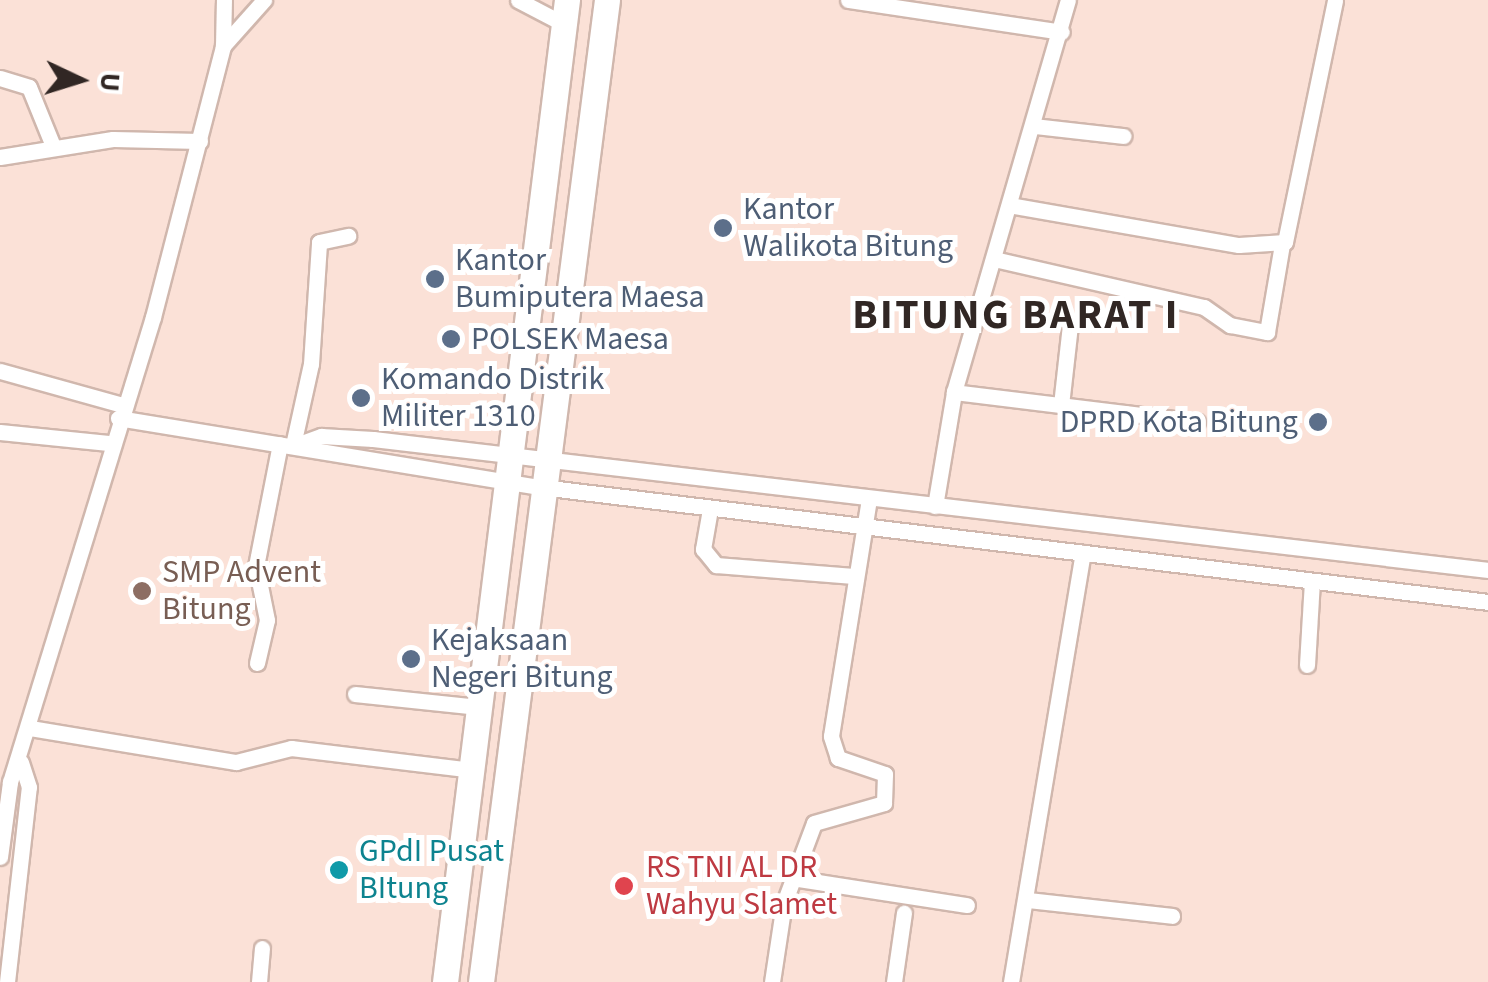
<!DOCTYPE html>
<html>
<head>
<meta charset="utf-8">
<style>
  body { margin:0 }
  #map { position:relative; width:1488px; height:982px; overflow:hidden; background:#fbe1d7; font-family:"Source Sans 3",sans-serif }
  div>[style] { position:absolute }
  .roads { filter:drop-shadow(2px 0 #d0b7ad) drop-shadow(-2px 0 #d0b7ad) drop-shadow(0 2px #d0b7ad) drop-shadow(0 -2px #d0b7ad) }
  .minor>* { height:15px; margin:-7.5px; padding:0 7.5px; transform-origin:7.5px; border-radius:7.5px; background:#fff }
  .trunk>* { height:25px; margin:-12.5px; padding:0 12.5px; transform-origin:12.5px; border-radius:12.5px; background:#fff }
  .dots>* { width:28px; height:28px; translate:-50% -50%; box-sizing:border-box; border:5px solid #fff; border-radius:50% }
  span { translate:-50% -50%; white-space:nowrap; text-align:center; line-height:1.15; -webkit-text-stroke:10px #fff; paint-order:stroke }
  .service-label { font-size:32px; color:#4e5e75 }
  .left { translate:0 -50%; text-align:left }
  .right { translate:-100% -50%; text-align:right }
  .education-label { font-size:32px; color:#785e54 }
  .culture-label { font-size:32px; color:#0d838f }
  .health-label { font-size:32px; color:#be3a42 }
  .district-label { font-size:42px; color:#312724; font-weight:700; letter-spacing:2.5px }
  .north { position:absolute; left:30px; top:30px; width:100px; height:100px; -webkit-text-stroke:8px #fff; paint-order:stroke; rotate:94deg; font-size:28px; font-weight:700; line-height:40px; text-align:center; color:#312724 }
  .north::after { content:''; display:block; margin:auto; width:35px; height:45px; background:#312724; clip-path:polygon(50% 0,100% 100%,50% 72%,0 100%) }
</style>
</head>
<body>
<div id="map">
  <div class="roads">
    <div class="minor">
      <div style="left:518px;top:0;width:52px;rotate:27.6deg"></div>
      <div style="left:848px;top:0;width:216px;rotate:8.5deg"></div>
      <div style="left:223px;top:46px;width:46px;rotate:-88.8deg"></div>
      <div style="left:0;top:78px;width:30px;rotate:17deg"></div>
      <div style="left:29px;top:87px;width:64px;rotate:67.9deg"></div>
      <div style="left:1034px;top:126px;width:90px;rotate:6.4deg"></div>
      <div style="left:0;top:157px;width:114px;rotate:-9.1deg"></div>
      <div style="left:113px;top:139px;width:87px;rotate:1.3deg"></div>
      <div style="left:1009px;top:205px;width:233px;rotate:9.9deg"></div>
      <div style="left:1239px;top:245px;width:46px;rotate:-3.7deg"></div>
      <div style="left:1285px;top:242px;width:247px;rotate:-78.3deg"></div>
      <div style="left:994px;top:259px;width:215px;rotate:12.9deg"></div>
      <div style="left:1204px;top:307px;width:32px;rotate:35deg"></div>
      <div style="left:1230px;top:325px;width:38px;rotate:11deg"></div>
      <div style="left:1267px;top:332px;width:89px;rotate:-80.3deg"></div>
      <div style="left:0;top:371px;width:128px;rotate:15.5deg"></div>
      <div style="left:954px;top:392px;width:245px;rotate:7deg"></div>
      <div style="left:1061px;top:405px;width:81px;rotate:-83.6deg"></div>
      <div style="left:118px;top:418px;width:429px;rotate:9.3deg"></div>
      <div style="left:541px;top:487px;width:954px;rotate:6.92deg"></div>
      <div style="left:0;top:432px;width:109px;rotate:5.8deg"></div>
      <div style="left:293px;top:445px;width:83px;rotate:-77.5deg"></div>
      <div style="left:311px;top:364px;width:122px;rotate:-86.2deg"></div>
      <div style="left:319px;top:242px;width:30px;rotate:-12deg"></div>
      <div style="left:296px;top:445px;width:27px;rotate:-20deg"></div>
      <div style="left:321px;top:436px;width:52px;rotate:3.3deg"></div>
      <div style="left:373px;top:439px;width:1123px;rotate:6.7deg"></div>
      <div style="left:935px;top:506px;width:116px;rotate:-80.5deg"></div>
      <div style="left:954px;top:392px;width:408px;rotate:-73.8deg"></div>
      <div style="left:710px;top:509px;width:41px;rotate:99.9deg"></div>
      <div style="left:703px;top:549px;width:21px;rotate:51deg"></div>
      <div style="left:716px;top:565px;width:138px;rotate:4.6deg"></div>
      <div style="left:257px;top:663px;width:44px;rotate:-76.9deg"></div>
      <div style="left:267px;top:620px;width:55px;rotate:-101.5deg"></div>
      <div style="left:256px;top:566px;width:124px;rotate:-78.9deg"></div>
      <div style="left:1307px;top:665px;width:84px;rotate:-86.6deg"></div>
      <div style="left:355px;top:694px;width:124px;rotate:6deg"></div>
      <div style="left:30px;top:728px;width:209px;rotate:9.4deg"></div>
      <div style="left:236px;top:762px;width:57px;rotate:-14.3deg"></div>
      <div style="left:291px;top:748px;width:182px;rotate:6.9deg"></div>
      <div style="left:0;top:857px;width:76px;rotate:-82.4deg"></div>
      <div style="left:10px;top:782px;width:486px;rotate:-72.9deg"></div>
      <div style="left:153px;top:317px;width:280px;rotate:-75.5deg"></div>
      <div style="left:223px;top:46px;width:62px;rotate:-48.3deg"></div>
      <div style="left:792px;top:878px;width:177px;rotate:8.8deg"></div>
      <div style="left:1028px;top:900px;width:145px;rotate:6.3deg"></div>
      <div style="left:7px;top:982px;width:196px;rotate:-83.6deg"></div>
      <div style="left:29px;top:787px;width:26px;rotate:-108deg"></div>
      <div style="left:259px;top:982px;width:34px;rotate:-85deg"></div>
      <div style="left:772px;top:982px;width:80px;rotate:-81.4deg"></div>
      <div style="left:784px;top:903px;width:85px;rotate:-69.4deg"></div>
      <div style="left:814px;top:823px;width:73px;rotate:-15.9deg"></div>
      <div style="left:884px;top:803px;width:29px;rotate:-88deg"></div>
      <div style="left:885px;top:774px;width:50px;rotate:-161.2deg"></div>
      <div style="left:838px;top:758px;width:23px;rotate:-108deg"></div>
      <div style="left:831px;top:736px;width:241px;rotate:-80.9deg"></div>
      <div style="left:894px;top:982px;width:70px;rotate:-81.8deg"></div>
      <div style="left:1011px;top:982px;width:435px;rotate:-80.5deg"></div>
    </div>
    <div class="trunk">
      <div style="left:445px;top:982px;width:990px;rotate:-82.92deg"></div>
      <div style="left:481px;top:982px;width:990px;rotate:-82.69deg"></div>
    </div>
  </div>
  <div class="dots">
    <div style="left:723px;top:228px;background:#5c6f8a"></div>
    <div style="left:435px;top:279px;background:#5c6f8a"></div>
    <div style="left:451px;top:339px;background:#5c6f8a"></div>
    <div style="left:361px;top:398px;background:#5c6f8a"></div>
    <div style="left:1318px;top:422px;background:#5c6f8a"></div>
    <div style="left:142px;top:591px;background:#8d6e63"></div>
    <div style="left:411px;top:659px;background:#5c6f8a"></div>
    <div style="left:339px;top:870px;background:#0f9aa8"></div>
    <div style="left:624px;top:886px;background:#e0444e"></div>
  </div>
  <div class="service-label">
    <span class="left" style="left:743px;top:228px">Kantor<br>Walikota Bitung</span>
    <span class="left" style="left:455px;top:279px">Kantor<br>Bumiputera Maesa</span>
    <span class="left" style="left:471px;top:339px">POLSEK Maesa</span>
    <span class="left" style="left:381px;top:398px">Komando Distrik<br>Militer 1310</span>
    <span class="right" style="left:1298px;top:422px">DPRD Kota Bitung</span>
    <span class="left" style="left:431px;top:659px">Kejaksaan<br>Negeri Bitung</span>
  </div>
  <div class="education-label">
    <span class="left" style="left:162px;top:591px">SMP Advent<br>Bitung</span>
  </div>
  <div class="culture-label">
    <span class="left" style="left:359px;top:870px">GPdI Pusat<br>BItung</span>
  </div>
  <div class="health-label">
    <span class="left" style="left:646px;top:886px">RS TNI AL DR<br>Wahyu Slamet</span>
  </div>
  <div class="district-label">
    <span style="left:1016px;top:315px">BITUNG BARAT I</span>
  </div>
  <div class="north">U</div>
</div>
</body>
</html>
